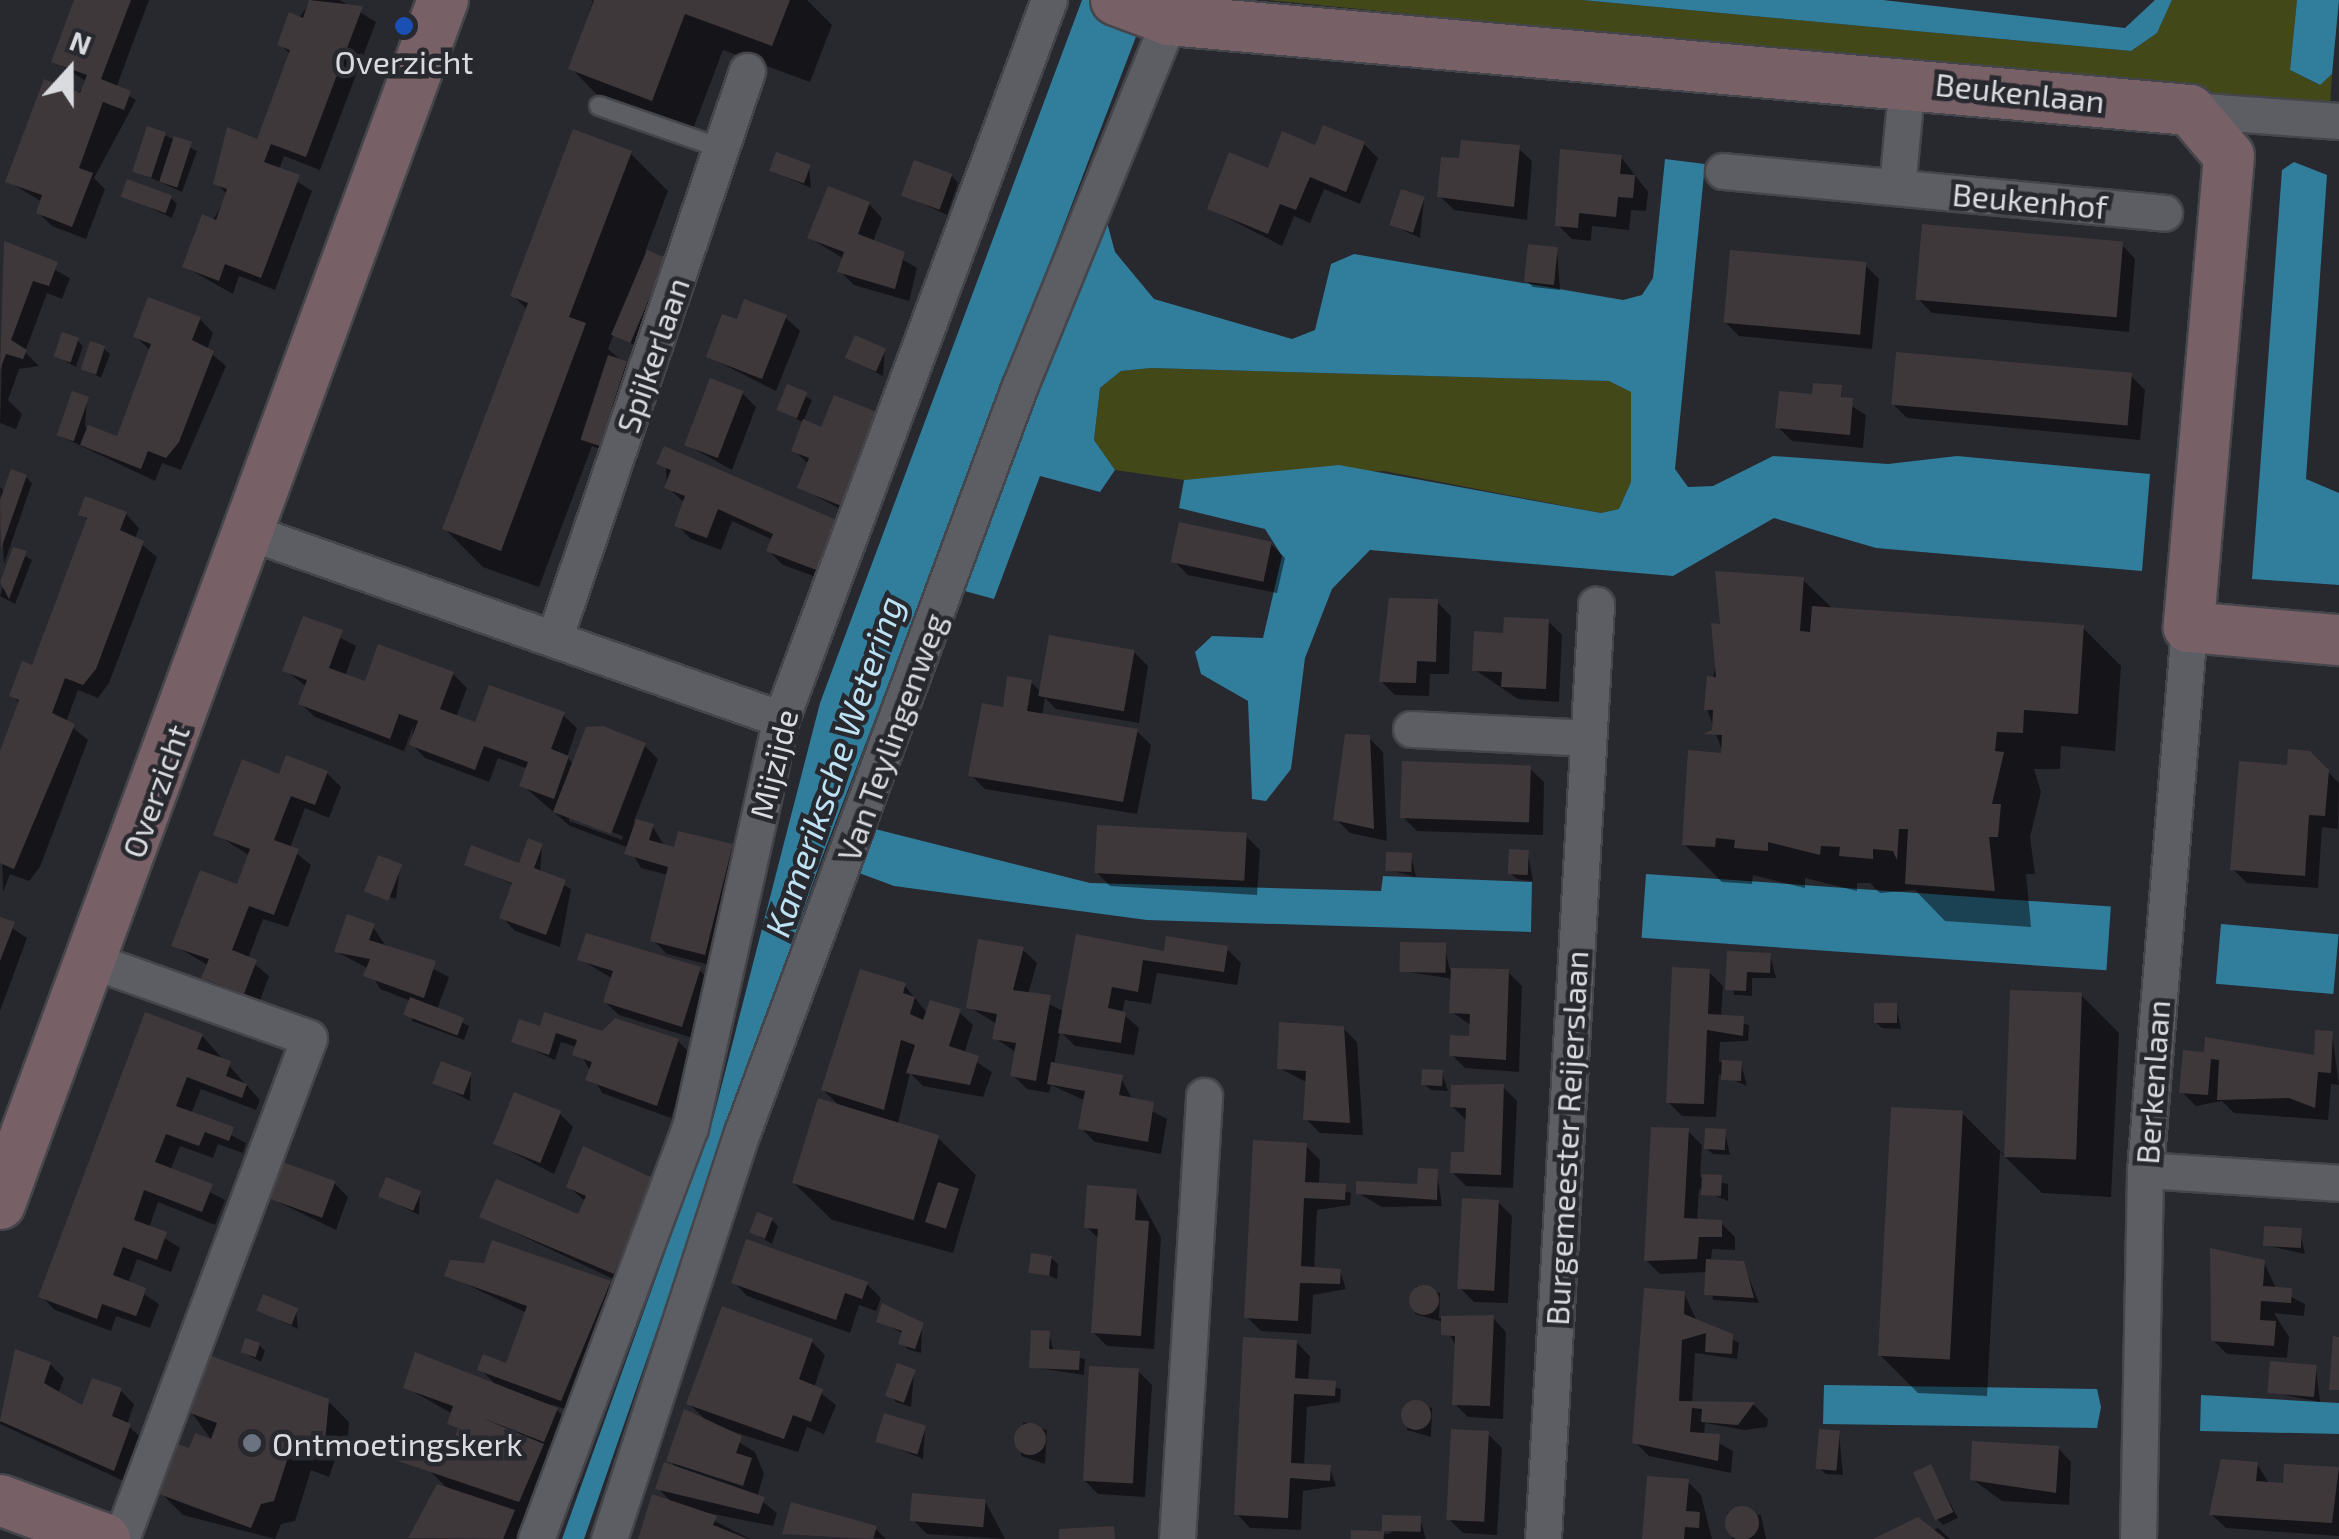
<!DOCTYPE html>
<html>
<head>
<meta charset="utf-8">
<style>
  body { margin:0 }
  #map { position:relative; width:2339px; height:1539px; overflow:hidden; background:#28282f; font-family:"Exo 2",sans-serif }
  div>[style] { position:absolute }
  .green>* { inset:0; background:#434819 }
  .water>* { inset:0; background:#317d9c; transform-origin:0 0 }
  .shadow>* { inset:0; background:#0007 }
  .building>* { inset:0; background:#3f383b; transform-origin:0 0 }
  .round { border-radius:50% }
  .roads { filter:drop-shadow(2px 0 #45464b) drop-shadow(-2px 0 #45464b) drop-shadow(0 2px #45464b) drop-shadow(0 -2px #45464b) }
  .lane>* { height:18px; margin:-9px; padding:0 9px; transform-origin:9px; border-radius:9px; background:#5d5d64 }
  .street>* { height:35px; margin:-17.5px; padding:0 17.5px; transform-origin:17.5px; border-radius:17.5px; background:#5d5d64 }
  .secondary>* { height:50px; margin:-25px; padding:0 25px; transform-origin:25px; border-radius:25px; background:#786067 }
  .dots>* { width:28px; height:28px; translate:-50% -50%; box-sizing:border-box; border:5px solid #28282f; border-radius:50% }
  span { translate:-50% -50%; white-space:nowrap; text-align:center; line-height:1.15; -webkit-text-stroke:9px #28282f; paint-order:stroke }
  .poi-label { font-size:32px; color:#dadbdf }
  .left { translate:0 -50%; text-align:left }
  .street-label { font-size:32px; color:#dadbdf }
  .water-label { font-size:35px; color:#bce2f4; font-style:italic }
  .north { position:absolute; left:20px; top:20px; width:100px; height:100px; -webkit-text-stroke:8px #28282f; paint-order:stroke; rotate:21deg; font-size:28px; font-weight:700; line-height:40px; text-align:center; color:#dadbdf }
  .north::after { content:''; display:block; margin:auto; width:35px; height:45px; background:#dadbdf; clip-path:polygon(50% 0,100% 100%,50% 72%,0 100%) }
</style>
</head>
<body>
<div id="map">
  <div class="green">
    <div style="clip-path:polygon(1267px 0,1582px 0,2131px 51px,2157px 33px,2172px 0,2297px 0,2290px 70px,2319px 85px,2332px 74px,2330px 105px)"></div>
    <div style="clip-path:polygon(1150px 368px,1609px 381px,1631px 392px,1631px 482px,1619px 509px,1601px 513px,1384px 471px,1184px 480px,1115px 470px,1094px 440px,1100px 388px,1121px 371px)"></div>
  </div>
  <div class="water">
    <div style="clip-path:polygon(1082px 0,1150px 0,821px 860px,584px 1539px,562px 1539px,713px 1119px,820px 703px)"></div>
    <div style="clip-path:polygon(1582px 0,1883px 0,2125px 28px,2155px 0,2172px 0,2157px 33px,2131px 51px)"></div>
    <div style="clip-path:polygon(2297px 0,2339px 0,2332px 74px,2320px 85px,2290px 70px)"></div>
    <div style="clip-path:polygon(1665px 159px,1705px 164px,1675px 469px,1688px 487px,1713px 486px,1773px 456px,1888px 464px,1957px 456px,2150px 474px,2142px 571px,1876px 548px,1774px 518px,1673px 576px,1370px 550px,1332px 589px,1305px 658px,1291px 769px,1266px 801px,1252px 799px,1248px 701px,1201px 674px,1195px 652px,1212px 636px,1263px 638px,1282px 556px,1265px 529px,1179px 508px,1184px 480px,1339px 465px,1601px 513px,1619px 509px,1631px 482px,1631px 392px,1609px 381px,1151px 368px,1121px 371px,1100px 388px,1094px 440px,1115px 470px,1100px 492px,1040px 476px,994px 599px,961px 590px,1105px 215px,1115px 252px,1154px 299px,1292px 339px,1315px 330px,1331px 264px,1354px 254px,1623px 300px,1642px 295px,1653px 278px)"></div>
    <div style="clip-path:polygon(2294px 162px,2327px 175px,2306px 479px,2339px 493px,2339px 585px,2252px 579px,2282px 170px)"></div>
    <div style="clip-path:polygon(875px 829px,1090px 883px,1381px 891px,1383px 876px,1532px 882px,1531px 932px,1147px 920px,894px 886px,859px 873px)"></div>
    <div style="left:1646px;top:874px;width:466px;height:64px;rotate:4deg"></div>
    <div style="left:2221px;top:924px;width:118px;height:60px;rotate:5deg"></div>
    <div style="clip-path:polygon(1824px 1385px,2097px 1389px,2101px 1407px,2097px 1428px,1823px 1424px)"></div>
    <div style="clip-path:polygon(2201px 1395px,2339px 1403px,2339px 1434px,2200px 1431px)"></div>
  </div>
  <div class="shadow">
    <div style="clip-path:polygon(77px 0,149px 0,116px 88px,136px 100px,94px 178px,105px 189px,86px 239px,52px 226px,38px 212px,42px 202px,8px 181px,87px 82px,54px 61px)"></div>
    <div style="clip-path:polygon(312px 0,340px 0,376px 22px,320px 170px,284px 156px,279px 170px,312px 191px,275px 290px,239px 276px,233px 294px,185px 267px,228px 195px,216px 183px,228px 130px,259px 142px,291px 55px,280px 44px)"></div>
    <div style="clip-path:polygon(593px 0,807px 0,832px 25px,810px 82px,723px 50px,690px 137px,608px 106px,571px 68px)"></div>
    <div style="clip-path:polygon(164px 135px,197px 151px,182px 192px,133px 170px)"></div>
    <div style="clip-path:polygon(1364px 144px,1378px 158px,1360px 204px,1324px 189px,1310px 223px,1294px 216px,1282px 246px,1210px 209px,1317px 148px)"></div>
    <div style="clip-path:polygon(1518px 148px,1532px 161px,1527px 220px,1454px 210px,1440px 196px)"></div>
    <div style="clip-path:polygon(630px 153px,668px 191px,645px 252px,664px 260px,639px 348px,614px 333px,608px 349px,632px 370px,602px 450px,592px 446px,539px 587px,483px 567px,445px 529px,528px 310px,513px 296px)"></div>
    <div style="clip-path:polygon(1621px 157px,1648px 192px,1646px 211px,1631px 210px,1629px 230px,1592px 226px,1591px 241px,1572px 239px,1558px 225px)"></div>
    <div style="clip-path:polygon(809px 168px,811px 188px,779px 174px)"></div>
    <div style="clip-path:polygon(952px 176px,958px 183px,947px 215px,904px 195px)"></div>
    <div style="clip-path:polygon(124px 196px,171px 198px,177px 204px,172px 218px)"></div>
    <div style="clip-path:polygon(1424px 199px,1420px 238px,1392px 225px)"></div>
    <div style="clip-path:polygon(869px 204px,882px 218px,873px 242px,917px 268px,909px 301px,854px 285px,840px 271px,844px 259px,810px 238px)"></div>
    <div style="clip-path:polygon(6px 244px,70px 278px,62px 299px,47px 293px,25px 352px,39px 366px,19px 369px,8px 400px,22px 414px,16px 429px,0 423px)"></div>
    <div style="clip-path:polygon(2122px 245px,2135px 259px,2129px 332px,1932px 313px,1918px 299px)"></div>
    <div style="clip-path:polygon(1557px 250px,1560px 290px,1533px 287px,1527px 281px)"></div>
    <div style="clip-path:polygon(1865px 265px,1879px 279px,1872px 349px,1739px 336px,1725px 322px)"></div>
    <div style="clip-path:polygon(786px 318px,800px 331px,776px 391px,709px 357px,738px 322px)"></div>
    <div style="clip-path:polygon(200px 319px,213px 333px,207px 350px,226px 366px,181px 470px,162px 463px,155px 481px,58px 435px,87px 399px,85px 427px,118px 439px,151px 351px,136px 337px)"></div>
    <div style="clip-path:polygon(77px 340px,83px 346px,76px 367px,56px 356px)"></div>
    <div style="clip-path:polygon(103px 348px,110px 354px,101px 378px,83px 368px)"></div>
    <div style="clip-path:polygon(885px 351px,883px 376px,848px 358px)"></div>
    <div style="clip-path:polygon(2131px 376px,2145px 390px,2140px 440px,1907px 418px,1893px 404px)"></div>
    <div style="clip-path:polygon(789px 387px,812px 400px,803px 422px,822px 430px,835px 398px,894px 430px,858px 519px,800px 487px,809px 465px,794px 450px,804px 423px,780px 409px)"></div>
    <div style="clip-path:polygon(1841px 388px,1842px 400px,1866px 415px,1863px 448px,1792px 441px,1778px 427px)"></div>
    <div style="clip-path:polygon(743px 394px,756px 407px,732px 470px,687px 445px)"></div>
    <div style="clip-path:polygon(665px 449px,841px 586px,783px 565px,769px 551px,773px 540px,732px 521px,721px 550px,691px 539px,677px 525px,685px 503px,667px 487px)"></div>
    <div style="clip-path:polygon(26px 477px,32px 483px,4px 564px,0 487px,5px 492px)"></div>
    <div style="clip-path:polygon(81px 514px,126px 514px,139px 528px,135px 539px,157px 557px,109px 683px,98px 698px,78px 690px,66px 722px,88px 740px,40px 867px,29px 881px,10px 874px,3px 892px,0 758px,20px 704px,12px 695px,34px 668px,89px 522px)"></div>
    <div style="clip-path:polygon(1271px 544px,1285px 558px,1277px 593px,1188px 575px,1174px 561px)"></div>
    <div style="clip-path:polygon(15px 550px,32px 560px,15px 604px,0 596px)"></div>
    <div style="clip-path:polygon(1803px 580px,1834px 610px,2083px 628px,2121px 666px,2115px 751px,2061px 746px,2060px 769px,2034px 769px,2041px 792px,2030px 837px,2035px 874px,2026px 874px,2031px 927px,1945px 921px,1915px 890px,1880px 893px,1870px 883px,1857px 883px,1857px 891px,1805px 878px,1805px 888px,1753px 875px,1752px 884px,1722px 882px,1684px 844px,1724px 756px,1707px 709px,1723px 627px)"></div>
    <div style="clip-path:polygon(1437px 602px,1451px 616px,1449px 674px,1430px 674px,1429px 696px,1395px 695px,1381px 681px)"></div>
    <div style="clip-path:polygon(evenodd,304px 619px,356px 646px,345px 676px,366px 684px,453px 674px,467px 688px,456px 717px,477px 725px,563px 715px,577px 728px,567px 757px,574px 765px,644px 745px,658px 759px,634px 821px,653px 827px,665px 847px,732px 847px,745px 860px,718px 967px,667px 954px,653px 940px,668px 875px,641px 868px,629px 848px,570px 826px,522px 785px,528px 769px,498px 758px,489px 782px,425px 758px,412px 744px,413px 726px,404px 751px,315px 717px,301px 704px,307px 687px,285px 670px,304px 619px,569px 816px,623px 836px,622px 840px,569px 821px,569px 816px)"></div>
    <div style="clip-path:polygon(1548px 621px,1562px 635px,1559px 702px,1518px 699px,1475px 670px,1506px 635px)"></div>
    <div style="clip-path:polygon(1134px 652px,1148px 666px,1139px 723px,1056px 709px,1045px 698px,1042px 716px,1137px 731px,1151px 745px,1137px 814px,985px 789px,971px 775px,1005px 710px,1031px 682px,1042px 693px)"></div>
    <div style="clip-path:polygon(1369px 738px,1383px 752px,1387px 841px,1350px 833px,1336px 819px)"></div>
    <div style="clip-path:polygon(2309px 753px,2339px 783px,2338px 829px,2322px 827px,2318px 888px,2247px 883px,2233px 869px,2289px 767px)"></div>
    <div style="clip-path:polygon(1530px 769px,1544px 782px,1543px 835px,1417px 831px,1403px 817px)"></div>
    <div style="clip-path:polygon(327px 773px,341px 787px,329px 818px,305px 808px,290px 848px,311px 865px,288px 927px,263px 919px,248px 959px,269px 976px,258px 1006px,218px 991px,204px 977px,209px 966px,174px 945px,238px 887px,250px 856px,216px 834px,280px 777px)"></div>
    <div style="clip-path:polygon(1246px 836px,1260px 850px,1257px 895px,1110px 886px,1096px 872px)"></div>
    <div style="clip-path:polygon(542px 846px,540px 873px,571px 889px,560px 947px,515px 931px,502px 917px,514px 885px,467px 864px,521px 866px)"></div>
    <div style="clip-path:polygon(1528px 853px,1533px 881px,1517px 879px,1510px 873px)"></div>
    <div style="clip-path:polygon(1411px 855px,1416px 877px,1388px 870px)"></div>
    <div style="clip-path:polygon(400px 866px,396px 899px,367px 890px)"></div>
    <div style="clip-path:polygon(0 920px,27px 938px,0 1011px)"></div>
    <div style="clip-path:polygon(373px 927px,385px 945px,449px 977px,437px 1010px,469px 1026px,464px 1040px,412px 1021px,411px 1001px,380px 989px,369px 969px,337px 952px)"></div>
    <div style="clip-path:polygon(1078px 937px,1166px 954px,1227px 949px,1241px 963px,1237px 985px,1157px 973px,1151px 1004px,1125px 1000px,1122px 1013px,1139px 1028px,1134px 1055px,1075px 1046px,1060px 1031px,1054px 1065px,1121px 1078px,1133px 1101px,1167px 1119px,1161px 1154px,1095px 1142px,1081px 1128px,1086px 1101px,1051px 1085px,1049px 1093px,1027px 1089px,1013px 1075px,1017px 1053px,995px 1038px,997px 1024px,969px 1007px,1023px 950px,1037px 963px,1028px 994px,1065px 1012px)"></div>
    <div style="clip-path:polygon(1444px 946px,1450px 970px,1508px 972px,1522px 986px,1519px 1072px,1465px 1068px,1452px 1055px,1472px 1039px,1472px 1026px,1452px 1012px,1453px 979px,1402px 971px)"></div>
    <div style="clip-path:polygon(1729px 953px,1770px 955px,1776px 978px,1752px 978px,1752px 996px,1734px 995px)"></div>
    <div style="clip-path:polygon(580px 959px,699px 970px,713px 983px,696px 1039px,619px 1015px,605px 1002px,613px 979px)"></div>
    <div style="clip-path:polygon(1709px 972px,1723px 986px,1721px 1018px,1749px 1025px,1748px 1041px,1720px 1042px,1719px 1062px,1741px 1063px,1747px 1086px,1719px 1074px,1716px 1117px,1682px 1116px,1668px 1102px)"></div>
    <div style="clip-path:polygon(905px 986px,928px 1014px,959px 1012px,973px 1025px,964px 1054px,992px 1072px,983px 1097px,923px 1086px,910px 1073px,898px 1123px,938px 1138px,976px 1175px,953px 1253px,832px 1220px,794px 1183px,841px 1107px,823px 1090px)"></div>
    <div style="clip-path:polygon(2081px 995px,2119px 1033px,2111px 1197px,2042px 1193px,2000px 1152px,1987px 1396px,1918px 1393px,1880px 1355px,1962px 1113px,2004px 1155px)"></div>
    <div style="clip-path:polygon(1896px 1006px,1901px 1029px,1882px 1028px,1875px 1022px)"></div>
    <div style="clip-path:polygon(1343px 1028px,1357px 1042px,1363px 1135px,1320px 1133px,1306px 1119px,1308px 1083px,1279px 1068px)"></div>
    <div style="clip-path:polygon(541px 1030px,678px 1041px,692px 1055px,671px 1118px,602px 1093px,577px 1047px,561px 1042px,555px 1060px,514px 1041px)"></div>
    <div style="clip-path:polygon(2332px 1034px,2339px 1085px,2331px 1084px,2328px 1120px,2234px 1113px,2222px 1101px,2196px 1106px,2182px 1092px,2185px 1053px,2316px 1058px)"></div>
    <div style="clip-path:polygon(202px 1036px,260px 1100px,256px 1110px,201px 1089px,191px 1114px,246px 1143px,243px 1153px,218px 1144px,213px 1158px,180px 1146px,170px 1171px,225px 1200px,215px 1225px,158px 1202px,149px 1228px,180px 1248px,171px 1272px,137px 1259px,128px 1284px,159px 1304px,150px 1328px,116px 1316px,111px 1331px,55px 1310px,41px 1296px)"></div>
    <div style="clip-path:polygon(1442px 1072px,1448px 1091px,1431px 1090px,1424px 1084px)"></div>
    <div style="clip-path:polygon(471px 1075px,470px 1101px,436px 1083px)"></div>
    <div style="clip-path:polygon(1503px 1087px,1517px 1101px,1513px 1188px,1466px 1186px,1452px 1172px,1466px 1154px,1466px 1120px,1452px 1106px)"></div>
    <div style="clip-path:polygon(559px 1113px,573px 1127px,554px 1174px,495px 1143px)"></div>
    <div style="clip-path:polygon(1688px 1131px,1702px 1145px,1700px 1177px,1728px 1184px,1728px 1201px,1699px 1189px,1697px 1222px,1721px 1223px,1735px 1237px,1735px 1250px,1712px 1249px,1711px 1261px,1743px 1263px,1759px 1303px,1713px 1300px,1708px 1272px,1660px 1274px,1647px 1261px)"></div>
    <div style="clip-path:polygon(1725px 1132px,1730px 1155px,1713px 1154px,1706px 1148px)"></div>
    <div style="clip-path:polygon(1306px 1146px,1320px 1160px,1319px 1185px,1351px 1193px,1350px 1205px,1317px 1210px,1314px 1270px,1340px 1271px,1346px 1289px,1313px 1295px,1311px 1334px,1261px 1331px,1247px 1317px)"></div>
    <div style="clip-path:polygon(1437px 1172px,1442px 1206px,1382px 1207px,1358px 1193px,1419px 1187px)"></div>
    <div style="clip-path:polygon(651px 1180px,628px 1286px,482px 1217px,579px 1217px,586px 1202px,569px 1187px)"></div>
    <div style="clip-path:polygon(334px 1183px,348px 1197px,336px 1230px,270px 1198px)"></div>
    <div style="clip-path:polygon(1136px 1191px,1161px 1237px,1154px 1349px,1107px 1346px,1093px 1332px,1099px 1239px,1087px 1227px)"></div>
    <div style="clip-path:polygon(420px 1193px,419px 1215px,381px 1196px)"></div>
    <div style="clip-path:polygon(1498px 1202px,1512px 1216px,1508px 1303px,1474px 1302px,1460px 1288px)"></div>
    <div style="clip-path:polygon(772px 1220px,778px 1226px,772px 1244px,753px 1232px)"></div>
    <div style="clip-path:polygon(2300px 1231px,2305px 1254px,2264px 1245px)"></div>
    <div style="clip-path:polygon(1051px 1258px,1058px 1264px,1057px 1279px,1033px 1268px)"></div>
    <div style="clip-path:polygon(2264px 1262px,2276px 1289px,2305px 1304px,2304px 1316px,2274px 1313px,2289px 1337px,2287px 1358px,2227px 1354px,2213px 1340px)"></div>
    <div style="clip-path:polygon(447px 1275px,609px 1284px,623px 1297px,575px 1413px,551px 1404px,571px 1424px,558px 1454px,546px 1450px,580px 1484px,557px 1538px,527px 1527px,522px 1539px,411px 1538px,450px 1491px,430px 1471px,398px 1460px,432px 1446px,451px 1453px,459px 1433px,453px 1414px,405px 1387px,498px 1387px,480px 1369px,507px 1366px,527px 1313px)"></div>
    <div style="clip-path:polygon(734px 1282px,867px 1284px,881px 1298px,876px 1311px,859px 1305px,850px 1333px,747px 1296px)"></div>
    <div style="clip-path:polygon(1416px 1286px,1440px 1293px,1439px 1318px,1493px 1318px,1506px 1332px,1503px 1419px,1468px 1417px,1455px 1404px,1457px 1348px,1443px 1322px,1415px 1314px)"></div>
    <div style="clip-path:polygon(1684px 1293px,1697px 1321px,1739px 1343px,1737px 1359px,1695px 1353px,1692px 1403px,1754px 1405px,1768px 1419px,1767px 1427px,1744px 1430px,1705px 1423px,1704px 1435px,1733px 1451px,1731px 1473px,1649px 1456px,1635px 1442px)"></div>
    <div style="clip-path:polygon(296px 1310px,298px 1329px,260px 1311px)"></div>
    <div style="clip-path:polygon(879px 1321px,922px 1325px,921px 1353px,907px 1349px,904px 1334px)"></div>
    <div style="clip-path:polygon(1049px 1334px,1054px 1352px,1085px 1359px,1084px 1375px,1031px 1367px)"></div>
    <div style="clip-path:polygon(811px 1341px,825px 1355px,814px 1388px,836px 1405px,824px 1434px,807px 1427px,798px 1452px,711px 1425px,755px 1452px,764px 1474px,757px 1497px,777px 1513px,773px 1526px,693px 1510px,750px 1539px,641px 1539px,676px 1507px,658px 1488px,679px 1470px,669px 1460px,708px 1422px,689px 1404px)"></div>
    <div style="clip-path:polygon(1296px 1342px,1310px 1356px,1308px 1381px,1341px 1389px,1340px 1402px,1307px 1407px,1304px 1466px,1330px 1468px,1336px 1486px,1303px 1491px,1301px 1530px,1250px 1528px,1237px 1514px)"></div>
    <div style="clip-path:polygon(259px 1345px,265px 1351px,261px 1362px,243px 1352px)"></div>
    <div style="clip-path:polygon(17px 1352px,50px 1364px,64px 1378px,58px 1394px,83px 1409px,120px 1390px,134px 1404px,127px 1425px,144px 1440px,128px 1483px,0 1424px)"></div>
    <div style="clip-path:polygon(2316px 1368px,2320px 1402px,2270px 1392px)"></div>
    <div style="clip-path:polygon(1138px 1371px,1152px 1385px,1145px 1497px,1098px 1494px,1084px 1480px)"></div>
    <div style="clip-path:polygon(914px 1372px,911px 1407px,896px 1402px,889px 1395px)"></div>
    <div style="clip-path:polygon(328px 1401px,349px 1422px,346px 1461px,336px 1457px,329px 1477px,311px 1470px,295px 1521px,281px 1524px,275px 1539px,183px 1515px,162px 1494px,191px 1451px,213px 1442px,192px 1413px)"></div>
    <div style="clip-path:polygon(1409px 1401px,1432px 1408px,1431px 1437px,1407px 1430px)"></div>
    <div style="clip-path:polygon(1023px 1422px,1047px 1430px,1045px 1464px,1021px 1456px)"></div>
    <div style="clip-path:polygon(925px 1428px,923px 1459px,879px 1441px)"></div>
    <div style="clip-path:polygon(1839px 1433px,1843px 1475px,1826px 1474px,1819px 1468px)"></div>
    <div style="clip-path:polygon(1488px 1434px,1502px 1448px,1497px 1535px,1463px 1533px,1449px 1519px)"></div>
    <div style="clip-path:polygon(2058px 1448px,2071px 1462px,2069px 1505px,2002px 1501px,1972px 1479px)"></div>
    <div style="clip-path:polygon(2257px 1464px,2270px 1485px,2285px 1486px,2286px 1467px,2339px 1470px,2339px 1536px,2226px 1528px,2212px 1515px)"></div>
    <div style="clip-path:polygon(1931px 1467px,1958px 1518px,1943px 1525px,1937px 1519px)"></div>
    <div style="clip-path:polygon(1688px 1482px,1701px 1495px,1712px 1539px,1645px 1539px)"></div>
    <div style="clip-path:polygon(985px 1501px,1005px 1539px,927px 1534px,913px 1520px)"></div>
    <div style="clip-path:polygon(1727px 1512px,1761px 1515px,1766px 1539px,1732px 1539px)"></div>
    <div style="clip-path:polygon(1420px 1519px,1426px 1539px,1353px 1539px,1353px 1532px,1388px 1534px)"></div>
    <div style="clip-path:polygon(875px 1528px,886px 1539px,785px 1533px)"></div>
    <div style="clip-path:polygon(1938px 1528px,1950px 1539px,1878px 1539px,1930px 1532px)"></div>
  </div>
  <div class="building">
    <div style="clip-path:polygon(74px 0,131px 0,101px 79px,131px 91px,124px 110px,103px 102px,79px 168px,93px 173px,72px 227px,36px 213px,42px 195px,5px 182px,44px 79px,80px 93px,87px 75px,51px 62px)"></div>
    <div style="clip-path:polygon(309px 0,363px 6px,306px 157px,271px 144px,264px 162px,300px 175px,261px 278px,225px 264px,219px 281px,182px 267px,202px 214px,216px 220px,227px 189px,213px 184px,227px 127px,257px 139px,290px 50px,277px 45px,289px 12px,303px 18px)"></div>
    <div style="clip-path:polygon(594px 0,790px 0,772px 46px,685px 14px,652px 101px,568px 69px)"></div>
    <div style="clip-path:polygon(1323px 125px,1365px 142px,1346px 192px,1310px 177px,1296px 210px,1280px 204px,1268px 234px,1207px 209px,1229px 152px,1268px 168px,1282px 131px,1315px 145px)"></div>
    <div style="left:147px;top:126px;width:20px;height:48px;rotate:18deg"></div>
    <div style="clip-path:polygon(573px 129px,632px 151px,569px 317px,586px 323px,501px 551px,442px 529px,528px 303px,510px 296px)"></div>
    <div style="left:174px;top:136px;width:19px;height:48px;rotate:18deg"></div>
    <div style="clip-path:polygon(1461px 140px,1520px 145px,1514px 207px,1437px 197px,1441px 157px,1459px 158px)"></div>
    <div style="clip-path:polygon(1560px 149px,1622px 155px,1620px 174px,1635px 175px,1633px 198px,1618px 197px,1616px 217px,1579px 213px,1578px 228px,1555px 226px)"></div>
    <div style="left:776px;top:152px;width:37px;height:20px;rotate:20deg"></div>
    <div style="left:914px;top:160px;width:41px;height:38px;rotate:20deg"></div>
    <div style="left:127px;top:179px;width:48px;height:19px;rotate:20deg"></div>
    <div style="clip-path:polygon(828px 186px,870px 202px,858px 234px,905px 252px,895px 289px,837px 272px,844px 252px,807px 238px)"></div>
    <div style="left:1401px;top:189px;width:25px;height:38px;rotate:18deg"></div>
    <div style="left:1922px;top:224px;width:202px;height:76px;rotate:5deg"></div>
    <div style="clip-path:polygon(4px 241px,58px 262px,49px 286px,33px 281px,11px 340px,27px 350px,23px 359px,6px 354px,0 370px)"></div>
    <div style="left:1528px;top:244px;width:30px;height:38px;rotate:6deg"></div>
    <div style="left:647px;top:250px;width:21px;height:92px;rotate:23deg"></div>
    <div style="left:1730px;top:250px;width:137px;height:73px;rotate:5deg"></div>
    <div style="clip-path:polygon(148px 297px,201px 317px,192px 340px,214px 351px,179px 442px,166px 458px,148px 451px,141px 469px,80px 445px,88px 425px,117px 436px,151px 344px,133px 337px)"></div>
    <div style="clip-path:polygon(744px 299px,787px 315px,762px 379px,706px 357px,722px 314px,737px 319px)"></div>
    <div style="left:62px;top:332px;width:18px;height:26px;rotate:19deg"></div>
    <div style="left:855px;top:335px;width:34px;height:25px;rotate:24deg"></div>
    <div style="left:90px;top:341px;width:16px;height:30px;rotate:18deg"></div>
    <div style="left:1896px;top:352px;width:237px;height:53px;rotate:5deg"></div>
    <div style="left:608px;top:355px;width:20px;height:89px;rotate:18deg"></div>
    <div style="left:710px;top:378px;width:36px;height:72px;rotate:21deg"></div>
    <div style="clip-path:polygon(1813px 383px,1842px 385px,1841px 397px,1853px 398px,1850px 435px,1775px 428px,1779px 391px,1812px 394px)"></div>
    <div style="left:787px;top:384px;width:22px;height:28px;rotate:22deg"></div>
    <div style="left:72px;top:391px;width:18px;height:47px;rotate:19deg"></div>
    <div style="clip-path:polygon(834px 395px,882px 414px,844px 507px,797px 488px,809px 458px,791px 451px,803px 419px,821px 427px)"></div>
    <div style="clip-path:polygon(664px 446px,846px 524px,827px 574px,766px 551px,773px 534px,718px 509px,707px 538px,674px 526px,685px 496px,664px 488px,671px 470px,656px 464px)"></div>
    <div style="clip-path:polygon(11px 469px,27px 475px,1px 549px,0 500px)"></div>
    <div style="clip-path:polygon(85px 496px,127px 512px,120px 530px,144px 541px,96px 669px,83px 685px,65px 678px,52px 713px,75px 724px,14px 869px,0 863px,0 751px,19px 700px,9px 696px,22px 661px,32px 665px,87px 518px,78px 515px)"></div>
    <div style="left:1179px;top:522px;width:95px;height:41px;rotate:12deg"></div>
    <div style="clip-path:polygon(13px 547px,27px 551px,9px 599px,0 582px)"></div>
    <div style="clip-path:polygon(1715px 571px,1804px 577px,1800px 631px,1810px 632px,1812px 606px,2084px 625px,2078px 714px,2024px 710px,2023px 733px,1997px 732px,1995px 751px,2004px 752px,1992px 804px,2001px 804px,1998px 837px,1989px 837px,1995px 891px,1905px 884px,1908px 829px,1899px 829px,1897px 860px,1893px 851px,1873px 849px,1873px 859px,1839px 856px,1840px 847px,1821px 846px,1820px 855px,1768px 842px,1768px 851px,1734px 848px,1735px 840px,1716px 838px,1715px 847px,1682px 845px,1688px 750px,1721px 753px,1722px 735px,1703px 734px,1712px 730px,1713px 710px,1704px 710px,1707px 676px,1716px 677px,1711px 623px,1720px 624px)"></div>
    <div style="clip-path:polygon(1389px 598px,1438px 599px,1436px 662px,1417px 661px,1416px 683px,1379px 682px)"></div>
    <div style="clip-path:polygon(303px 616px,343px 630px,329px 668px,365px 681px,378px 644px,454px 672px,440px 709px,475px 722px,489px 685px,565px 712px,551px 749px,569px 756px,554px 799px,519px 786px,528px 762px,484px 746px,475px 770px,409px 745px,418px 721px,399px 714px,390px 739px,298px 704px,307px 680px,282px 671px)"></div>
    <div style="clip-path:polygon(1504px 617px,1549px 619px,1546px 689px,1501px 687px,1502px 672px,1472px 671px,1474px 631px,1503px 633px)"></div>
    <div style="left:1049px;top:635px;width:87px;height:62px;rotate:10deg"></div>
    <div style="clip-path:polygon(1007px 676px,1032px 680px,1027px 711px,1138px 729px,1123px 802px,968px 776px,982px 703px,1003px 707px)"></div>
    <div style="clip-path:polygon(603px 726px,646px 743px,611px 834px,553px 812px,586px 727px)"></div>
    <div style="clip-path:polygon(1345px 734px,1370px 735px,1374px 829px,1333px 820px)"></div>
    <div style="clip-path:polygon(2288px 749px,2310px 751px,2329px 770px,2325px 816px,2309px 815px,2305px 876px,2230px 870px,2239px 761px,2287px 765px)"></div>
    <div style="clip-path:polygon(286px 755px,328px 771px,315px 805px,291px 796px,282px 819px,274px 840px,299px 849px,274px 915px,249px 906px,232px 950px,257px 960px,244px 994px,201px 978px,209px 959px,171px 946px,200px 870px,237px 884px,244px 865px,250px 849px,213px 835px,242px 759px,279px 774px)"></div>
    <div style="left:1402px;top:761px;width:129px;height:57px;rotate:2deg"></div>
    <div style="clip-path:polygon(636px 819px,654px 824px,649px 840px,674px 847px,678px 831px,733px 844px,705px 955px,650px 941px,668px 867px,624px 854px)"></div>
    <div style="left:1097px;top:825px;width:150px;height:48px;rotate:3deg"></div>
    <div style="clip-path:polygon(528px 838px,543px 844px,534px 868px,566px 880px,546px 935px,499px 918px,512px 883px,464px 865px,471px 845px,519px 863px)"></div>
    <div style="left:1509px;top:849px;width:20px;height:25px;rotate:3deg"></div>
    <div style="left:1386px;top:852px;width:26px;height:19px;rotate:2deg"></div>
    <div style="left:378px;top:855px;width:26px;height:39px;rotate:21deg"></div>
    <div style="clip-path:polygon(347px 914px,375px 924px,369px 940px,436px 961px,424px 998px,363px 976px,370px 959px,334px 952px)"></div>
    <div style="clip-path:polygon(0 917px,15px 922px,0 961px)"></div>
    <div style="clip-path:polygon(586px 933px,701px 967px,682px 1027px,603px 1002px,613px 971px,577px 960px)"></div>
    <div style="clip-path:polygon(1076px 934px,1164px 951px,1166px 936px,1228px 946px,1224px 972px,1143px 960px,1138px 992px,1112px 987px,1108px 1008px,1126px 1012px,1121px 1043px,1058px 1033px)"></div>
    <div style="clip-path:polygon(978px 939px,1024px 947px,1013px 990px,1051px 995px,1036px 1081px,1010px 1076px,1016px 1043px,992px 1039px,997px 1014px,966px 1008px)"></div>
    <div style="left:1400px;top:942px;width:46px;height:30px;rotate:1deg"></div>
    <div style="clip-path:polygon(1727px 951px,1771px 953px,1770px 973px,1747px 972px,1746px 991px,1725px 990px)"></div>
    <div style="clip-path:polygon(1672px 967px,1710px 969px,1708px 1014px,1744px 1016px,1743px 1036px,1707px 1030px,1704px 1104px,1666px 1103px)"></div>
    <div style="clip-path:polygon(1451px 968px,1509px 969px,1506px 1060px,1449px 1056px,1450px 1035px,1469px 1036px,1470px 1014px,1449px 1013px)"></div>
    <div style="clip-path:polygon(860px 969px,906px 983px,903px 993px,915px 997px,910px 1014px,923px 1020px,930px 1000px,961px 1009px,949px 1046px,979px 1056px,970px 1085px,906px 1073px,915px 1045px,901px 1040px,884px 1110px,821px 1090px)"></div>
    <div style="left:2010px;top:990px;width:72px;height:167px;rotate:2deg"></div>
    <div style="left:410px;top:997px;width:58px;height:19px;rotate:21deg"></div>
    <div style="left:1874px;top:1003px;width:23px;height:20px"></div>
    <div style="clip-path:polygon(145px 1012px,203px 1034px,197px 1049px,231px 1061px,226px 1076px,247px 1084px,242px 1098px,187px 1077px,176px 1106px,234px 1127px,229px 1141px,205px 1132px,199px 1146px,166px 1134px,155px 1162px,213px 1184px,202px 1212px,144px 1190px,134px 1220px,167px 1232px,157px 1260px,123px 1247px,113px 1275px,146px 1288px,142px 1301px,136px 1316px,102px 1304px,97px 1319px,38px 1297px)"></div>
    <div style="clip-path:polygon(544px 1012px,602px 1031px,615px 1018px,679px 1039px,657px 1106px,585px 1080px,592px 1062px,572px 1055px,577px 1040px,556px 1033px,549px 1055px,511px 1042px,519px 1019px,540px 1026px)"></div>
    <div style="clip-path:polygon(1279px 1022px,1344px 1026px,1350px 1123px,1303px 1120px,1306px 1071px,1277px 1069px)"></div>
    <div style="clip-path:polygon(2315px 1030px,2333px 1031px,2331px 1073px,2318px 1072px,2315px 1108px,2289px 1098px,2217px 1100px,2219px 1060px,2211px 1059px,2208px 1095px,2179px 1093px,2183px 1050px,2204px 1052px,2205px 1037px,2314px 1055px)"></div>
    <div style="left:1722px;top:1060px;width:20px;height:20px;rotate:3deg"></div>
    <div style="left:441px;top:1061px;width:33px;height:24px;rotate:21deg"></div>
    <div style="clip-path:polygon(1051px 1062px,1123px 1075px,1119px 1095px,1154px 1102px,1148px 1142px,1078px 1129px,1085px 1091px,1047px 1084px)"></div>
    <div style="left:1422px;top:1069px;width:21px;height:16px;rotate:3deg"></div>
    <div style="clip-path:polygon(1504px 1084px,1501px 1175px,1450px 1173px,1451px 1152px,1464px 1152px,1466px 1108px,1450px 1107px,1451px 1085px)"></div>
    <div style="left:514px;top:1092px;width:51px;height:56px;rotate:22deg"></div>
    <div style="left:818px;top:1098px;width:127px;height:89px;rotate:17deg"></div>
    <div style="left:1891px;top:1107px;width:72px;height:249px;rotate:3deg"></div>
    <div style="clip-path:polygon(1651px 1127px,1689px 1128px,1684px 1218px,1722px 1220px,1722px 1237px,1699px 1237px,1697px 1259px,1644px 1261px)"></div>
    <div style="left:1705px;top:1128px;width:21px;height:21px;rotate:3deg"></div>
    <div style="clip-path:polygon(1253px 1140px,1307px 1143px,1305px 1182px,1346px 1184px,1345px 1200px,1304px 1198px,1301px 1266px,1341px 1269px,1340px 1284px,1300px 1283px,1298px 1321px,1244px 1318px)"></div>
    <div style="clip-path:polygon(583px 1146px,653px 1178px,614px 1274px,479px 1217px,496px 1179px,578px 1214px,586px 1196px,566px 1187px)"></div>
    <div style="left:280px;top:1161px;width:59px;height:39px;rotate:20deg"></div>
    <div style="clip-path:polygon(1418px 1168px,1438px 1169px,1437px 1200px,1356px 1194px,1356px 1181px,1417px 1184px)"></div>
    <div style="left:1702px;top:1174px;width:20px;height:21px;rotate:3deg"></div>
    <div style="left:386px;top:1177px;width:38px;height:21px;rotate:22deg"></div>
    <div style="left:938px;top:1182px;width:22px;height:42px;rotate:18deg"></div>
    <div style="clip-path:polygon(1087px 1185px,1137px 1189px,1135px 1220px,1149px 1221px,1141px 1336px,1091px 1333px,1098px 1229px,1084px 1228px)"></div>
    <div style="left:1462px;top:1198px;width:37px;height:91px;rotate:3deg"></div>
    <div style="left:757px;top:1212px;width:17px;height:22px;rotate:21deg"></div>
    <div style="left:2264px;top:1226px;width:38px;height:20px;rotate:3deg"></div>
    <div style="clip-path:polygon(746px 1239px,868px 1282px,862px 1299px,845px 1293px,836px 1320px,731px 1283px)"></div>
    <div style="clip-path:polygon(492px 1240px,611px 1281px,561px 1401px,477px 1370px,483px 1354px,506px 1363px,527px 1306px,444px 1276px,450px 1260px,484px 1263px)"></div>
    <div style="clip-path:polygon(2210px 1248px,2265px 1260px,2263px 1286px,2292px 1288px,2291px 1303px,2261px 1301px,2260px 1320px,2276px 1321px,2274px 1346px,2211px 1341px)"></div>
    <div style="left:1031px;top:1253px;width:21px;height:20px;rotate:8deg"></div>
    <div style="clip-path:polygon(1706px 1259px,1744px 1261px,1754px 1298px,1704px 1295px)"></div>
    <div class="round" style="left:1409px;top:1285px;width:30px;height:30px"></div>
    <div style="clip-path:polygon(1644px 1288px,1685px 1291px,1684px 1314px,1733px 1334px,1732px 1354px,1705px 1352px,1706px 1333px,1682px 1340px,1679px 1401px,1755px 1402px,1738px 1425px,1701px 1422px,1702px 1409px,1692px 1408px,1690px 1432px,1720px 1434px,1718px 1461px,1632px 1443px)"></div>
    <div style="left:263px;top:1294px;width:38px;height:18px;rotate:22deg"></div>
    <div style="clip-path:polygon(882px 1303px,924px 1323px,915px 1349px,898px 1344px,902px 1331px,876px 1322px)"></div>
    <div style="clip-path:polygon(722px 1306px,813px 1339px,799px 1379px,823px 1389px,811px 1422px,793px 1415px,784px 1439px,686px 1404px)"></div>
    <div style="clip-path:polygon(1494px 1315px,1490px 1406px,1452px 1405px,1455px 1336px,1441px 1335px,1441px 1316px)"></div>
    <div style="clip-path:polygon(1031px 1330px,1050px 1331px,1049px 1349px,1080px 1351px,1079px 1370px,1029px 1368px)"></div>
    <div style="clip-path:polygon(2333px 1336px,2339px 1337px,2339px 1390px,2329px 1390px)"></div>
    <div style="clip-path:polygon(1243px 1337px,1297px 1340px,1295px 1378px,1336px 1381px,1335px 1396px,1294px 1394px,1291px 1463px,1331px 1465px,1330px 1481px,1290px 1478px,1288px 1518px,1234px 1515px)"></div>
    <div style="left:245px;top:1338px;width:16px;height:15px;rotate:18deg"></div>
    <div style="clip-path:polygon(15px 1349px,51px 1362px,44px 1383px,82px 1405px,92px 1378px,122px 1388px,112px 1416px,131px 1424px,114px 1471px,0 1421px)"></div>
    <div style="clip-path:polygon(415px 1352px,558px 1408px,544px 1442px,482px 1418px,544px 1444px,519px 1502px,395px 1460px,401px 1443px,450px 1450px,458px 1428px,447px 1424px,453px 1406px,403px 1388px)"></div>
    <div style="clip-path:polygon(211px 1356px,329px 1399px,325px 1442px,315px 1438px,308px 1457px,290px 1451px,274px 1501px,261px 1504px,251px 1528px,159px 1494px,178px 1444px,189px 1448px,195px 1433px,211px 1439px,217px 1423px,190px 1413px)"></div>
    <div style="left:2270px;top:1361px;width:47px;height:32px;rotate:5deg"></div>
    <div style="left:897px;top:1363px;width:20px;height:35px;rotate:20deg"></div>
    <div style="left:1089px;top:1366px;width:50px;height:115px;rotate:3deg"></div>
    <div class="round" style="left:1401px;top:1400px;width:30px;height:30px"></div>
    <div style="clip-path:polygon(684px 1409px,742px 1436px,736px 1453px,752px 1458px,743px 1486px,666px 1461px)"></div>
    <div style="left:884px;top:1413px;width:44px;height:30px;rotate:17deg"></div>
    <div class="round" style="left:1014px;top:1423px;width:32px;height:32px"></div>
    <div style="left:1451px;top:1429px;width:38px;height:91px;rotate:3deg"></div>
    <div style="left:1819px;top:1429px;width:21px;height:40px;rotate:5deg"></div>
    <div style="clip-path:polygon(1972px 1441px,2059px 1446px,2056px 1493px,1970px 1480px)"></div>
    <div style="clip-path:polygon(2221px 1459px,2258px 1462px,2256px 1481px,2283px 1483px,2284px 1464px,2339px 1467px,2332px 1523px,2209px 1515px)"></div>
    <div style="clip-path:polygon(664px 1462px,765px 1497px,759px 1514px,655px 1489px)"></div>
    <div style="left:1931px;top:1464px;width:53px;height:20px;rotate:65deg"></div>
    <div style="clip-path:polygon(1647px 1476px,1689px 1479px,1686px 1511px,1700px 1512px,1699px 1528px,1685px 1527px,1684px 1539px,1642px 1539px)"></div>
    <div style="clip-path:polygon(437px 1484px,515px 1510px,503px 1539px,408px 1538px)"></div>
    <div style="left:912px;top:1493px;width:74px;height:28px;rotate:5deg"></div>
    <div style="clip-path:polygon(652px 1494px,717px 1516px,713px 1525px,748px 1539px,638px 1539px)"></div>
    <div style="clip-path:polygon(791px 1502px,877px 1526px,873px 1539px,782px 1534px)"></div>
    <div class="round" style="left:1725px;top:1506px;width:34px;height:34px"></div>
    <div style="left:1382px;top:1515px;width:39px;height:16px;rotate:1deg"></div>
    <div style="clip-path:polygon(1918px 1517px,1946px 1539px,1873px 1539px)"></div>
    <div style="clip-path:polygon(1114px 1526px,1115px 1539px,1059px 1539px,1059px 1529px)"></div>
    <div style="left:1351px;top:1530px;width:33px;height:9px;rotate:2deg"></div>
  </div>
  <div class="roads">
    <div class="lane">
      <div style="left:599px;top:106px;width:131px;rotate:19.1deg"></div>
    </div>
    <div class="street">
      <div style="left:2190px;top:110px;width:149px;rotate:4.2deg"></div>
      <div style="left:1723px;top:171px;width:443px;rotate:5.4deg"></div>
      <div style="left:1897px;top:187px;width:106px;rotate:-84.6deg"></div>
      <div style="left:249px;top:532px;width:564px;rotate:19.37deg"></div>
      <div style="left:554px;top:639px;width:600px;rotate:-71.23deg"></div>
      <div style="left:1411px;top:729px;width:177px;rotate:2.9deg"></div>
      <div style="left:93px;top:961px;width:229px;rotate:19.6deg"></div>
      <div style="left:309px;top:1038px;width:535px;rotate:110.57deg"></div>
      <div style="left:2145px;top:1170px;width:194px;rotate:3.8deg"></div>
      <div style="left:536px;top:1539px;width:439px;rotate:-69.5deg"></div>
      <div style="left:690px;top:1128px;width:419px;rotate:-77.5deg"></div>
      <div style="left:781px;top:719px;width:767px;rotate:-69.56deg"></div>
      <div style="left:609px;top:1539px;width:430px;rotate:-71.9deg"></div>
      <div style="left:743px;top:1130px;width:792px;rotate:-69.6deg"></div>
      <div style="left:1019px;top:388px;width:397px;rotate:-67.8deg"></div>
      <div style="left:1177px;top:1539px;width:444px;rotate:-86.5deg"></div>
      <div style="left:1543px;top:1539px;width:936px;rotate:-86.75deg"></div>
      <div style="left:2138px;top:1539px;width:369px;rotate:-88.9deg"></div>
      <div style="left:2145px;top:1170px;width:545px;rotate:-85.37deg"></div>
    </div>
    <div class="secondary">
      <div style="left:1116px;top:0;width:57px;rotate:20.7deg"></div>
      <div style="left:1169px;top:20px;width:1025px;rotate:5.04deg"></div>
      <div style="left:2190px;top:110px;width:60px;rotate:49.7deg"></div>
      <div style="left:2229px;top:156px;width:473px;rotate:94.9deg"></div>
      <div style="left:2189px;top:627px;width:151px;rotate:5deg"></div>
      <div style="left:0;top:1204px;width:1283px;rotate:-69.8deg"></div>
      <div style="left:0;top:1500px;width:112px;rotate:20.4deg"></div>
    </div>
  </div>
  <div class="dots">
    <div style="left:404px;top:26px;background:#1a4fb4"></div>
    <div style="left:252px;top:1443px;background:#6b7280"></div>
  </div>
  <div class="poi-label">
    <span style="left:404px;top:61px">Overzicht</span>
    <span class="left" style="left:272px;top:1443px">Ontmoetingskerk</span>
  </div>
  <div class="street-label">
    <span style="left:2020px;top:92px;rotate:6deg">Beukenlaan</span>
    <span style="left:2030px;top:200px;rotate:5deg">Beukenhof</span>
    <span style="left:652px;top:355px;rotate:-71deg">Spijkerlaan</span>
    <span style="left:891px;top:737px;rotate:-70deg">Van Teylingenweg</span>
    <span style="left:773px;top:764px;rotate:-76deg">Mijzijde</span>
    <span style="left:155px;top:791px;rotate:-70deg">Overzicht</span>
    <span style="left:2152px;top:1082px;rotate:-86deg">Berkenlaan</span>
    <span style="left:1566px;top:1138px;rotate:-87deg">Burgemeester Reijerslaan</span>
  </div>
  <div class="water-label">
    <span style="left:833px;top:766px;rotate:-71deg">Kameriksche Wetering</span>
  </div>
  <div class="north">N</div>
</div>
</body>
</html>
